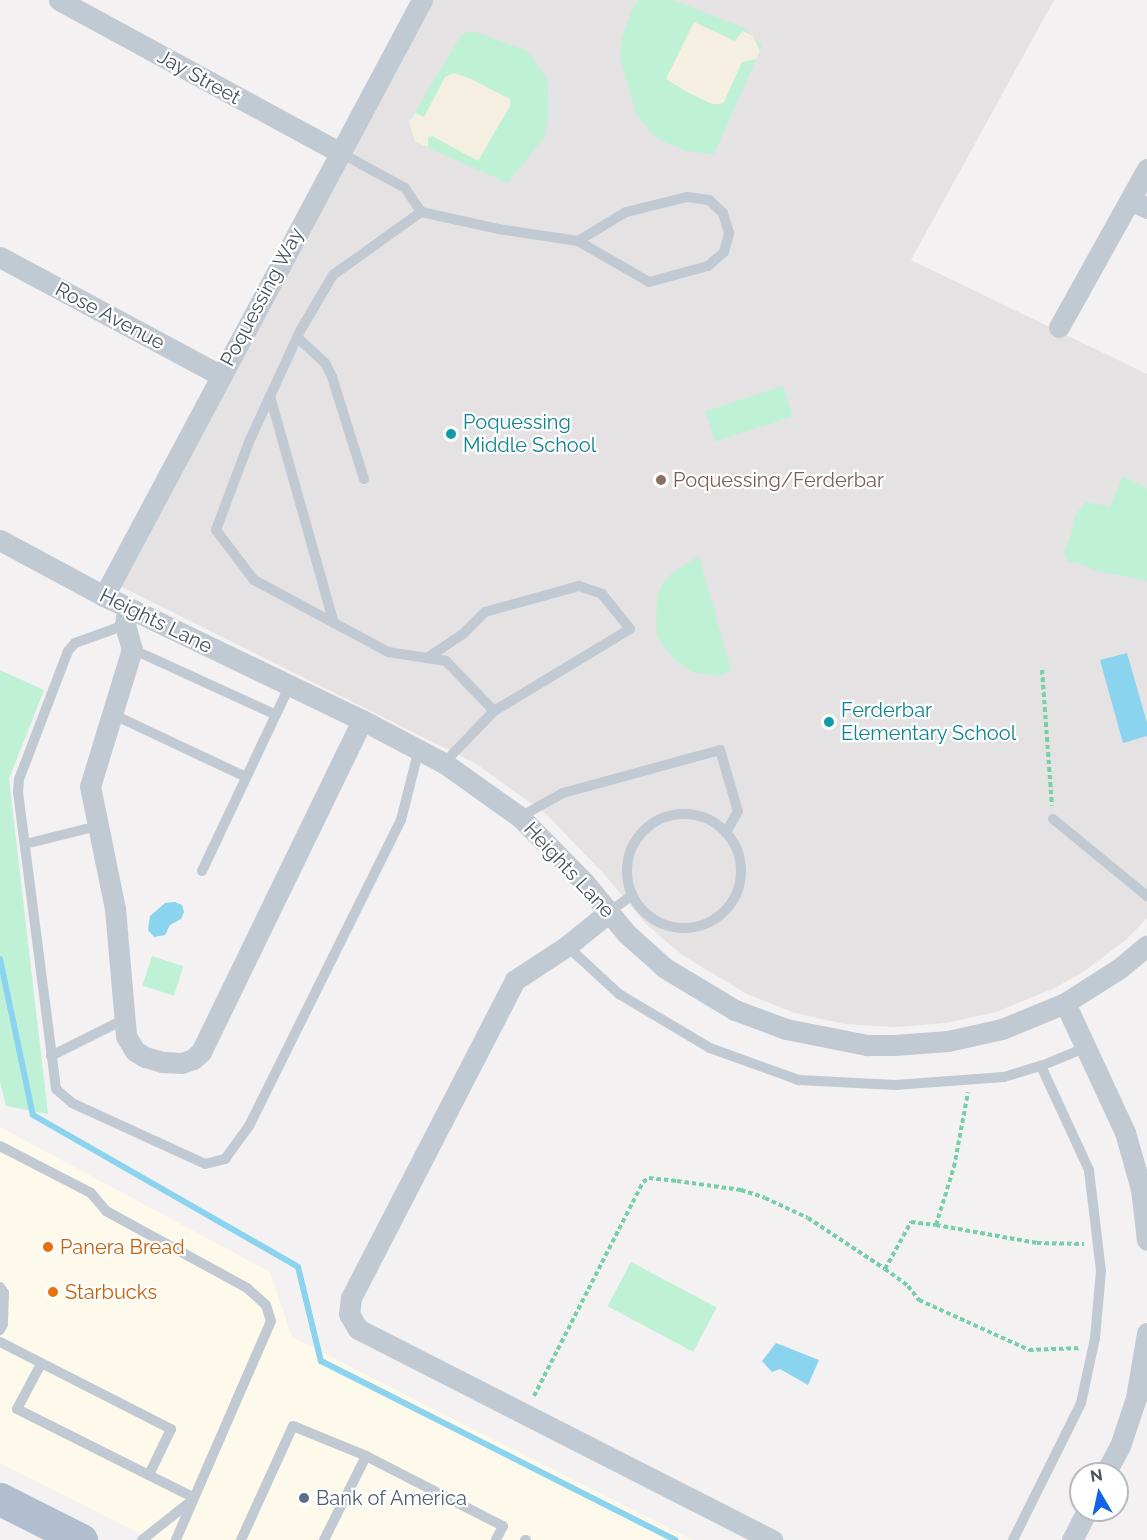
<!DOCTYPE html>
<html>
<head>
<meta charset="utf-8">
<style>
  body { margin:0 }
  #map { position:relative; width:1147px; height:1540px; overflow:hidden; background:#f3f1f1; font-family:Raleway,sans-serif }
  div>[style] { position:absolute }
  .commercial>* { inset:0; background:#fdf9eb }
  .education>* { inset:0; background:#e4e2e2 }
  .green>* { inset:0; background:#bef1d5; transform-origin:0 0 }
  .sand>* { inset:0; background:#f4efe1 }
  .water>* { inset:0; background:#8ad4ef }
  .stream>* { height:6px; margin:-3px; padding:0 3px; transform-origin:3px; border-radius:3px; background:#8ad4ef }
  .path>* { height:4px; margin-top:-2px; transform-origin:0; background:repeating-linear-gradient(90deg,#75d0a9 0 4.5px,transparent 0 7.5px) }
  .service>* { height:10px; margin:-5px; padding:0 5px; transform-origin:5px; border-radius:5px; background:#c1cad3 }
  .service>.ring { margin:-5px; padding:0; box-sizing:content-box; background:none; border:10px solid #c1cad3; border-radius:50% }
  .minor>* { height:21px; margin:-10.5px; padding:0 10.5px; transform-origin:10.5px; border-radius:10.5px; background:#c1cad3 }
  .primary>* { height:33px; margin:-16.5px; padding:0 16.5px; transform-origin:16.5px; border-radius:16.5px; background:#b0bed0 }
  .dots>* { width:16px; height:16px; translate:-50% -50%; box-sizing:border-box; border:3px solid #fff; border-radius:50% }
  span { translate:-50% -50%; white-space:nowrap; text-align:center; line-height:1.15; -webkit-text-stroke:4.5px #fff; paint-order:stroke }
  .street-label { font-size:20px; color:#48525f }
  .culture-label { font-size:20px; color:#0d838f }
  .left { translate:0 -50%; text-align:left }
  .education-label { font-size:20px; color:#785e54 }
  .food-label { font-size:20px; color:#c56008 }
  .service-label { font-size:20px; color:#4e5e75 }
  .north { position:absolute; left:1069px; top:1462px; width:60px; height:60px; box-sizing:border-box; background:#fff; border:2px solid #b6babf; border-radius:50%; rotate:351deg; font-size:16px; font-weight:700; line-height:24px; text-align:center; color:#48525f }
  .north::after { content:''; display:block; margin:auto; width:21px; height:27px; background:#1363ea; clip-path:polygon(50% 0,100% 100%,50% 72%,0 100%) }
</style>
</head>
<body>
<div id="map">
  <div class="commercial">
    <div style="clip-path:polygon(0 1127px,270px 1272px,292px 1337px,692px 1540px,152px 1540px,0 1463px)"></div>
  </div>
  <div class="education">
    <div style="clip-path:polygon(431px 0,1054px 0,911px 260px,1147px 374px,1147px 918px,1127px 939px,1086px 970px,1055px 988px,996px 1012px,946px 1023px,895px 1027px,844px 1024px,795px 1013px,747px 994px,682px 955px,645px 923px,605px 875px,546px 814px,475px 763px,118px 585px)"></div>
  </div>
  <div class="green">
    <div style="clip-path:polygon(638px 0,673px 0,744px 28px,762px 46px,714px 154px,686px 151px,656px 138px,636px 114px,620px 59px,622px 38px,631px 12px)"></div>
    <div style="clip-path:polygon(473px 31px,527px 51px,547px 78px,549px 112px,545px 136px,508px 183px,415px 142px,409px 122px,462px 34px)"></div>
    <div style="left:783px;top:386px;width:32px;height:82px;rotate:72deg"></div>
    <div style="clip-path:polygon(1123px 476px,1147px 489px,1147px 581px,1093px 570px,1085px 565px,1067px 561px,1064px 552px,1071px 535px,1075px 515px,1086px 502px,1110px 507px)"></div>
    <div style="clip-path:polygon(699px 556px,731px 670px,720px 676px,693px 672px,676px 661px,661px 644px,656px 630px,657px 597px,663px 583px,673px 572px)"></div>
    <div style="clip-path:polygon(0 670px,44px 690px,9px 779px,48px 1114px,6px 1106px,0 1082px)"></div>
    <div style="left:152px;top:956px;width:33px;height:31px;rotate:18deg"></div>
    <div style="left:631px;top:1262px;width:97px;height:50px;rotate:28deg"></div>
  </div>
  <div class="sand">
    <div style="clip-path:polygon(694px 22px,735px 41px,743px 31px,753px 36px,760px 51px,756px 59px,742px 62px,724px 102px,720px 104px,712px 104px,689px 93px,666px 79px)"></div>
    <div style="clip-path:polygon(454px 73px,471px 79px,510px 99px,510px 106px,478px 161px,432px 136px,428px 137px,428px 147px,415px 142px,409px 122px,415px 113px,424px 117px,445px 77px)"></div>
  </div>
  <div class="water">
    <div style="clip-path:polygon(1127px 653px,1147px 723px,1147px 736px,1123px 743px,1100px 660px)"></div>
    <div style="clip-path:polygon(175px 902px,182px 905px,184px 912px,181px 919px,170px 925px,165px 935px,154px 937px,148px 930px,150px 916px,165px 903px)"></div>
    <div style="clip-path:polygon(776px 1343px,819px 1360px,808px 1385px,780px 1369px,772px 1372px,762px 1361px)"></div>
  </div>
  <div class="stream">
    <div style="left:0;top:959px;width:159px;rotate:78.1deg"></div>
    <div style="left:33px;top:1115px;width:305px;rotate:29.8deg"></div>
    <div style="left:298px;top:1267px;width:97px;rotate:76.3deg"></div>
    <div style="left:321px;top:1361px;width:397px;rotate:26.8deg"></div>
  </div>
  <div class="path">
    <div style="left:1042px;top:670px;width:136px;rotate:85.8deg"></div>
    <div style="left:936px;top:1225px;width:103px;rotate:10.1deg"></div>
    <div style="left:1037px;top:1243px;width:47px;rotate:1.2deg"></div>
    <div style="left:885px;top:1269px;width:29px;rotate:36deg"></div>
    <div style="left:908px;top:1286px;width:18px;rotate:52deg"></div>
    <div style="left:919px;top:1300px;width:121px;rotate:24.4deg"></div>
    <div style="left:1029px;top:1350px;width:51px;rotate:-2.2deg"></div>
    <div style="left:534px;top:1396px;width:240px;rotate:-63deg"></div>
    <div style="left:643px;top:1182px;width:7px;rotate:-34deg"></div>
    <div style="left:649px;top:1178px;width:28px;rotate:6deg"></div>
    <div style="left:677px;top:1181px;width:65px;rotate:8deg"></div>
    <div style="left:741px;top:1190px;width:25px;rotate:18deg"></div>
    <div style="left:765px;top:1198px;width:47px;rotate:24.9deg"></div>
    <div style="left:808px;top:1218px;width:92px;rotate:33.5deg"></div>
    <div style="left:885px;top:1269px;width:54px;rotate:-61deg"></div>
    <div style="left:911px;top:1222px;width:25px;rotate:7deg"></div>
    <div style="left:936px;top:1225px;width:61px;rotate:-72.8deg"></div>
    <div style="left:954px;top:1167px;width:76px;rotate:-79.4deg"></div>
  </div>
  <div class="service">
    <div style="left:339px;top:152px;width:75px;rotate:28.6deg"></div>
    <div style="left:405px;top:188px;width:29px;rotate:56deg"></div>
    <div style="left:421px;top:212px;width:108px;rotate:144.4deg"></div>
    <div style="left:333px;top:275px;width:65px;rotate:120.5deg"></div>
    <div style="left:300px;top:331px;width:122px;rotate:114.7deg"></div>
    <div style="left:249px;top:442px;width:94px;rotate:110.6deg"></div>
    <div style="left:216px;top:530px;width:63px;rotate:52.8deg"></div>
    <div style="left:254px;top:580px;width:152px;rotate:28.2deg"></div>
    <div style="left:388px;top:652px;width:59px;rotate:8.8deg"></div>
    <div style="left:446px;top:661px;width:69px;rotate:46.2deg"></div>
    <div style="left:421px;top:212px;width:79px;rotate:12.4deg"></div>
    <div style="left:498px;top:229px;width:81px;rotate:8.5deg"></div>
    <div style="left:578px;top:241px;width:82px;rotate:30deg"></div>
    <div style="left:649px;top:282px;width:61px;rotate:-15.2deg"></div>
    <div style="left:708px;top:266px;width:21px;rotate:-41deg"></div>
    <div style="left:724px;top:252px;width:20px;rotate:-75deg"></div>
    <div style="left:729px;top:233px;width:21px;rotate:-107deg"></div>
    <div style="left:723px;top:213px;width:19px;rotate:-137deg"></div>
    <div style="left:709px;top:200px;width:22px;rotate:-172deg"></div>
    <div style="left:687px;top:197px;width:63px;rotate:166.2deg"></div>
    <div style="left:626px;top:212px;width:56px;rotate:148.9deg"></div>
    <div style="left:297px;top:337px;width:38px;rotate:43deg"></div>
    <div style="left:325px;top:363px;width:16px;rotate:63deg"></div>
    <div style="left:332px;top:377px;width:107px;rotate:72.6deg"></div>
    <div style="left:270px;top:396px;width:236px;rotate:74.3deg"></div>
    <div style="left:125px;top:625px;width:53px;rotate:160.2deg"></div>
    <div style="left:75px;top:643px;width:11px;rotate:131deg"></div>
    <div style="left:68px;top:651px;width:137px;rotate:110.9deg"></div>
    <div style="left:19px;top:779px;width:13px;rotate:94deg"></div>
    <div style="left:18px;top:792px;width:299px;rotate:82.7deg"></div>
    <div style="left:56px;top:1089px;width:21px;rotate:41deg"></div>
    <div style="left:72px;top:1103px;width:146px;rotate:24.6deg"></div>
    <div style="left:205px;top:1164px;width:21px;rotate:-14deg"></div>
    <div style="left:225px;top:1159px;width:41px;rotate:-54deg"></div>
    <div style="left:249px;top:1126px;width:342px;rotate:-63.6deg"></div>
    <div style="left:401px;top:820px;width:73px;rotate:-75.8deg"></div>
    <div style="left:132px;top:649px;width:158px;rotate:24.6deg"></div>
    <div style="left:427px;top:658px;width:43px;rotate:-33.7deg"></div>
    <div style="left:463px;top:634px;width:31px;rotate:-45deg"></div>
    <div style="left:485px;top:612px;width:98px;rotate:-15.5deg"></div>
    <div style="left:579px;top:586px;width:24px;rotate:19deg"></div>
    <div style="left:602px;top:594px;width:45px;rotate:51.3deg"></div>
    <div style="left:630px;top:629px;width:159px;rotate:148.9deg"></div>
    <div style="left:494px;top:711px;width:72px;rotate:133.9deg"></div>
    <div style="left:112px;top:714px;width:148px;rotate:25.2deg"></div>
    <div class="ring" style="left:627px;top:814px;width:104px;height:104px"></div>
    <div style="left:520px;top:817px;width:49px;rotate:-29.2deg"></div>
    <div style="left:563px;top:793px;width:163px;rotate:-15.3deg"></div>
    <div style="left:720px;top:750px;width:64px;rotate:73.6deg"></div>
    <div style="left:738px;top:811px;width:25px;rotate:119deg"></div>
    <div style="left:1053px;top:819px;width:122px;rotate:39.3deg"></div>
    <div style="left:25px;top:844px;width:75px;rotate:-13.9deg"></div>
    <div style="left:202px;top:871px;width:206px;rotate:-64.7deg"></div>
    <div style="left:609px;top:912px;width:29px;rotate:-36deg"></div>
    <div style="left:567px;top:946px;width:71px;rotate:42.7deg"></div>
    <div style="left:619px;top:994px;width:106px;rotate:30.7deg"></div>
    <div style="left:710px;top:1048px;width:95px;rotate:19.8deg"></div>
    <div style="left:799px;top:1080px;width:96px;rotate:3deg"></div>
    <div style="left:895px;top:1085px;width:109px;rotate:-4.2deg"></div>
    <div style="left:1004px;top:1077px;width:39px;rotate:-17deg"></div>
    <div style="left:1041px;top:1066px;width:50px;rotate:-22.4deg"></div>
    <div style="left:51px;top:1056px;width:80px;rotate:-26.6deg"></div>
    <div style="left:0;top:1146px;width:102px;rotate:27.3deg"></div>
    <div style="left:91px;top:1193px;width:23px;rotate:50deg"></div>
    <div style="left:106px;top:1211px;width:161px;rotate:28.6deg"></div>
    <div style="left:247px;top:1288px;width:25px;rotate:42deg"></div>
    <div style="left:266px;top:1305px;width:17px;rotate:73deg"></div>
    <div style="left:271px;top:1321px;width:239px;rotate:113.5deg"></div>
    <div style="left:0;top:1287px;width:7px;rotate:56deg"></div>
    <div style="left:4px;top:1293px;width:31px;rotate:92deg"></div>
    <div style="left:3px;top:1324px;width:7px;rotate:117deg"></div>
    <div style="left:0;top:1342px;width:192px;rotate:27deg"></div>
    <div style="left:171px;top:1429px;width:51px;rotate:115.6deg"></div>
    <div style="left:41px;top:1364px;width:51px;rotate:118.1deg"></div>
    <div style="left:17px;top:1409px;width:197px;rotate:26.6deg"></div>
    <div style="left:142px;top:1540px;width:61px;rotate:-38.4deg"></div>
    <div style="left:241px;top:1540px;width:125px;rotate:-65.5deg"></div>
    <div style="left:293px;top:1426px;width:79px;rotate:22.3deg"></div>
    <div style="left:366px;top:1456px;width:154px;rotate:27.1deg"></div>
    <div style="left:503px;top:1526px;width:16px;rotate:117deg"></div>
    <div style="left:324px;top:1540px;width:94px;rotate:-63.4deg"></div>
    <div style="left:525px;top:1540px;width:1px"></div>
    <div style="left:1013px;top:1540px;width:153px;rotate:-63.6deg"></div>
    <div style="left:1081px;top:1403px;width:66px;rotate:-77.8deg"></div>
    <div style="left:1095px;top:1338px;width:67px;rotate:-84.9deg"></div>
    <div style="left:1101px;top:1271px;width:102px;rotate:-96.8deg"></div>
    <div style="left:1089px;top:1170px;width:115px;rotate:-114.8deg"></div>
  </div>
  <div class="minor">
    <div style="left:59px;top:0;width:319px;rotate:28.5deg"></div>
    <div style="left:1130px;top:200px;width:19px;rotate:25deg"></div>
    <div style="left:0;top:257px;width:250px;rotate:28.2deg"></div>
    <div style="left:1059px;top:327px;width:181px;rotate:-60.9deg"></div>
    <div style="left:0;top:540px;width:118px;rotate:28.3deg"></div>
    <div style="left:104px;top:596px;width:286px;rotate:25.7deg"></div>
    <div style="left:362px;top:720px;width:93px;rotate:27.7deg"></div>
    <div style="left:444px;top:763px;width:93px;rotate:35.4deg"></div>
    <div style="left:520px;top:817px;width:91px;rotate:45.4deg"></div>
    <div style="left:584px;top:882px;width:66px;rotate:50.5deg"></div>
    <div style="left:626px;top:933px;width:52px;rotate:41.9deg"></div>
    <div style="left:665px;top:968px;width:82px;rotate:31deg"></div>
    <div style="left:735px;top:1010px;width:54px;rotate:20.4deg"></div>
    <div style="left:786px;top:1029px;width:83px;rotate:11.2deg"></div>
    <div style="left:867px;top:1045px;width:27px"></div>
    <div style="left:894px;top:1045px;width:54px;rotate:-4.2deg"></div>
    <div style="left:948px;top:1041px;width:55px;rotate:-12.5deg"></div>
    <div style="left:1002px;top:1029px;width:68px;rotate:-22.4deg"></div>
    <div style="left:1065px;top:1003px;width:65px;rotate:-32.5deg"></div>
    <div style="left:1120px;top:968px;width:35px;rotate:-40deg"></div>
    <div style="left:104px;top:596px;width:676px;rotate:-61.92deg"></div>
    <div style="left:127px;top:607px;width:18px;rotate:96deg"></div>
    <div style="left:125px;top:625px;width:25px;rotate:74deg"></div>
    <div style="left:132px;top:649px;width:143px;rotate:107deg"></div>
    <div style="left:90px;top:786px;width:126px;rotate:78.5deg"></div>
    <div style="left:115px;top:909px;width:127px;rotate:85deg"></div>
    <div style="left:126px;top:1036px;width:17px;rotate:59deg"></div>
    <div style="left:135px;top:1051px;width:12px;rotate:31deg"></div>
    <div style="left:145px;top:1057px;width:18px;rotate:16deg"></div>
    <div style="left:162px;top:1062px;width:20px;rotate:3deg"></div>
    <div style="left:182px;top:1063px;width:12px;rotate:-20deg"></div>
    <div style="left:193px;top:1059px;width:11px;rotate:-41deg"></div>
    <div style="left:201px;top:1052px;width:369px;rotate:-64.1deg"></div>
    <div style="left:609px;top:912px;width:54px;rotate:141deg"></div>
    <div style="left:567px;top:946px;width:62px;rotate:146.8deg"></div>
    <div style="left:515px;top:980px;width:358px;rotate:117.3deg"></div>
    <div style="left:351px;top:1298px;width:16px;rotate:97deg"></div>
    <div style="left:349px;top:1314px;width:17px;rotate:59deg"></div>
    <div style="left:358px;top:1329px;width:465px;rotate:27deg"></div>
    <div style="left:1065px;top:1003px;width:142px;rotate:65.1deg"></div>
    <div style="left:1125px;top:1132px;width:59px;rotate:74.3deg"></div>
    <div style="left:1141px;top:1189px;width:51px;rotate:83.3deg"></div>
    <div style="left:1105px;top:1474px;width:32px;rotate:-62deg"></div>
    <div style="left:1120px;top:1446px;width:51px;rotate:-71.6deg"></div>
    <div style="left:1136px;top:1398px;width:66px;rotate:-80.4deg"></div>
    <div style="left:1072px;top:1540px;width:34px;rotate:-63deg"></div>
  </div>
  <div class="primary">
    <div style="left:0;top:1499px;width:91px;rotate:26.8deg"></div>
  </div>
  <div class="dots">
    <div style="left:451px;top:434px;background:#0f9aa8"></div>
    <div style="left:661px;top:480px;background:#8d6e63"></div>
    <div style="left:829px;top:722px;background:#0f9aa8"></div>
    <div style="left:48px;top:1247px;background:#e8710a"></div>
    <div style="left:53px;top:1292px;background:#e8710a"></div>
    <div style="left:304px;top:1498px;background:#5c6f8a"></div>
  </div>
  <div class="street-label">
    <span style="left:199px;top:77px;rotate:29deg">Jay Street</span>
    <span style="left:262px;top:297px;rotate:-62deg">Poquessing Way</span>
    <span style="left:110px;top:316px;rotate:28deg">Rose Avenue</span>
    <span style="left:156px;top:621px;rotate:26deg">Heights Lane</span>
    <span style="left:569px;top:870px;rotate:47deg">Heights Lane</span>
  </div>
  <div class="culture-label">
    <span class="left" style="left:463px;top:434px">Poquessing<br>Middle School</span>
    <span class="left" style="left:841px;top:722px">Ferderbar<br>Elementary School</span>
  </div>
  <div class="education-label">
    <span class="left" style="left:673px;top:480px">Poquessing/Ferderbar</span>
  </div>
  <div class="food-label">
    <span class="left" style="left:60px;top:1247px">Panera Bread</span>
    <span class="left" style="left:65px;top:1292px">Starbucks</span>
  </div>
  <div class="service-label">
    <span class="left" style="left:316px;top:1498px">Bank of America</span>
  </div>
  <div class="north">N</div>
</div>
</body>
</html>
